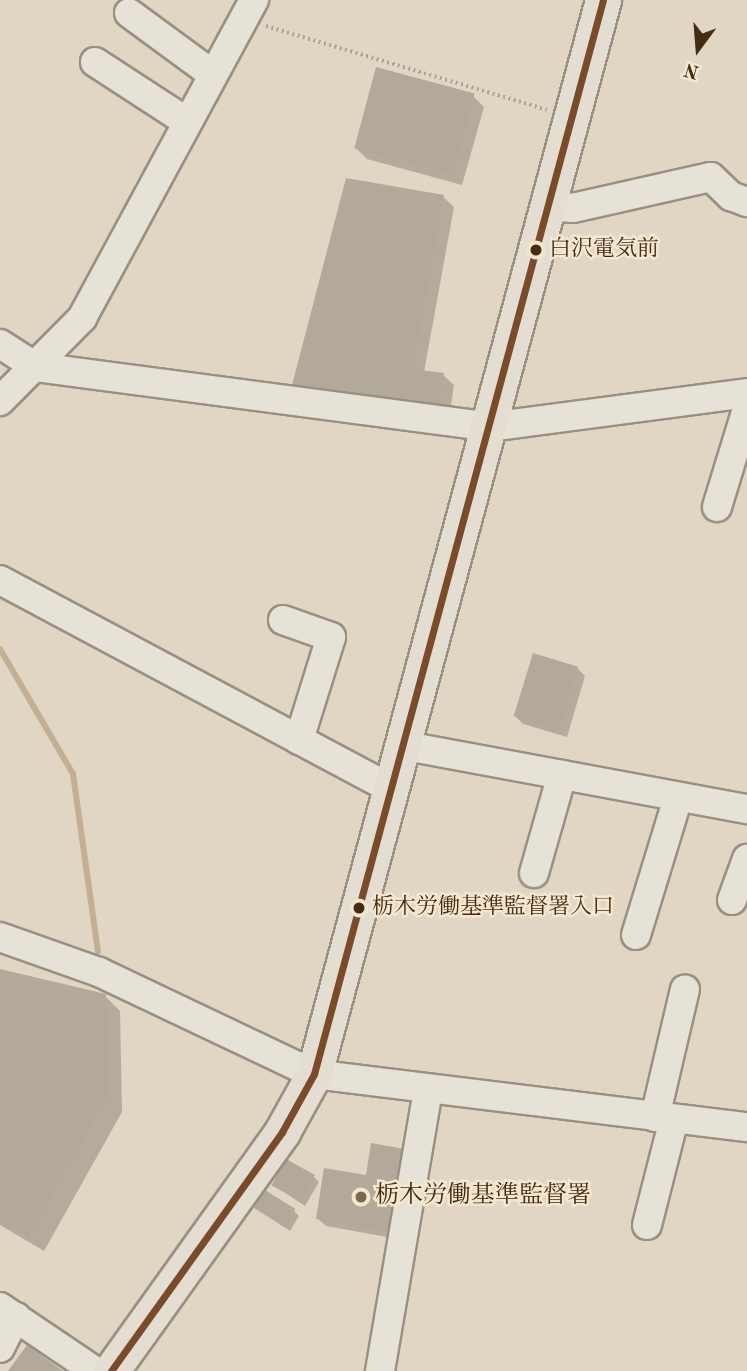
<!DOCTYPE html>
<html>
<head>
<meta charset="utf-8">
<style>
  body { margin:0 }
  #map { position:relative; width:747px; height:1371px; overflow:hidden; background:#e1d6c4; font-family:"Old Standard TT","Noto Serif JP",serif }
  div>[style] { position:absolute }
  .shadow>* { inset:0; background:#0003 }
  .stream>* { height:6px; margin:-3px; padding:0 3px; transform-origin:3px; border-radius:3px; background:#c2af94 }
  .building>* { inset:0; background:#b2a99b; transform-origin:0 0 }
  .path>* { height:3.5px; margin-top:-1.75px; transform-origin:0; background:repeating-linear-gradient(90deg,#aaa39a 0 2px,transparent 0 5.5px) }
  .roads { filter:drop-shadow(2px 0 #999082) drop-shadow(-2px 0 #999082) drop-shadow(0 2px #999082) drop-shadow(0 -2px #999082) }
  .minor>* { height:28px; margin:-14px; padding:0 14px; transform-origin:14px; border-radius:14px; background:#e7e2d8 }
  .major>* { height:35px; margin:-17.5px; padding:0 17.5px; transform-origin:17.5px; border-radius:17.5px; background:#e4ddd2 }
  .bus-1>* { height:7px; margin:-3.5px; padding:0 3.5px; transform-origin:3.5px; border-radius:3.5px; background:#7a4b2a }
  .dots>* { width:19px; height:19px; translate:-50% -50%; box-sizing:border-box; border:4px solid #f4e7d0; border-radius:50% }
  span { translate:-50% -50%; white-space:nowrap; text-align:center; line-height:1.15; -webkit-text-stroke:5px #f4e7d0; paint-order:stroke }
  .bus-label { font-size:22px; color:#452b12 }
  .left { translate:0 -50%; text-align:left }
  .poi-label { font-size:24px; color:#452b12 }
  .north { position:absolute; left:663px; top:14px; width:70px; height:70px; -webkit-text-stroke:5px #f4e7d0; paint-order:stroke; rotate:196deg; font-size:19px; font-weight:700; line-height:28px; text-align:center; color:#452b12 }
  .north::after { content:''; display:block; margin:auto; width:24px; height:32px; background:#452b12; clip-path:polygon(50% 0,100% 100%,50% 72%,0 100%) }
</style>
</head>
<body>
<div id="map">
  <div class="shadow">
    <div style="clip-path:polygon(473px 96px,484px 107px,462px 185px,367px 159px,356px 148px)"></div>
    <div style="clip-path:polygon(443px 197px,454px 207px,424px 372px,443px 375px,454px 385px,449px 418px,305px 395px,294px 385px)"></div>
    <div style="clip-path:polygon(577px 668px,585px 676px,567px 737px,523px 724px,515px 716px)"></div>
    <div style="clip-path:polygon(0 973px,105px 996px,120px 1011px,122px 1112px,44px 1251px,0 1225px)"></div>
    <div style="clip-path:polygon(314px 1177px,319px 1182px,305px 1206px,273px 1185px)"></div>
    <div style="clip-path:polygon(367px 1177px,404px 1240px,326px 1226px,317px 1218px)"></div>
    <div style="clip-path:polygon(256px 1208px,294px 1211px,299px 1216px,290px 1231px)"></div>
  </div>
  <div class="stream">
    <div style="left:0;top:649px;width:145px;rotate:59.7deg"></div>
    <div style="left:73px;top:774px;width:179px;rotate:82deg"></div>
  </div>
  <div class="building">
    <div style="left:376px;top:67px;width:102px;height:84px;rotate:15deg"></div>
    <div style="clip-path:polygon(346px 178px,444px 195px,413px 369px,444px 373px,439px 408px,292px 385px)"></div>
    <div style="left:533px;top:653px;width:47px;height:66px;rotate:17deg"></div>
    <div style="clip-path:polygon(0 969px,106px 994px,108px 1096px,28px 1238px,0 1221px)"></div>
    <div style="clip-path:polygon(371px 1143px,411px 1150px,396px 1233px,316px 1219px,324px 1168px,366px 1175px)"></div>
    <div style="left:286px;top:1159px;width:33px;height:30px;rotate:29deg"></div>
    <div style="left:265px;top:1190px;width:36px;height:21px;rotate:32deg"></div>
    <div style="clip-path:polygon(27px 1345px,63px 1371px,8px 1371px)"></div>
  </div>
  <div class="path">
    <div style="left:266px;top:26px;width:293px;rotate:16.6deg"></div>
  </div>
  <div class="roads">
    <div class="minor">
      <div style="left:129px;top:13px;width:103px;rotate:36.3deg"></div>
      <div style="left:95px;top:62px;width:110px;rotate:33.1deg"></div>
      <div style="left:549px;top:207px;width:24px;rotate:2deg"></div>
      <div style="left:573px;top:208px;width:141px;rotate:-12.7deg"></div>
      <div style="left:711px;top:177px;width:28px;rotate:44deg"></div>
      <div style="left:731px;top:196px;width:17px;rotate:21deg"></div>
      <div style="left:0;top:344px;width:43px;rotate:32.6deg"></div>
      <div style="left:36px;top:367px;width:457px;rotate:7.5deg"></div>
      <div style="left:489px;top:427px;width:260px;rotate:-7.5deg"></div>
      <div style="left:0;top:401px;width:117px;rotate:-45.3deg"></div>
      <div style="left:82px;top:318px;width:362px;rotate:-61.6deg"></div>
      <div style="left:717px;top:507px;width:102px;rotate:-73deg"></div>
      <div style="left:0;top:580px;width:441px;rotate:28.1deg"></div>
      <div style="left:283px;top:620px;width:51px;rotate:19.5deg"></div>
      <div style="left:331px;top:637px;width:108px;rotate:107.3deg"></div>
      <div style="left:401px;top:745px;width:352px;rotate:10.5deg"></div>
      <div style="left:534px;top:873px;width:102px;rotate:-74.1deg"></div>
      <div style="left:732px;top:900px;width:44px;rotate:-69.9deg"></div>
      <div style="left:636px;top:935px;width:143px;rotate:-73deg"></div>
      <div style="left:0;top:937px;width:105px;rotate:19.5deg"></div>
      <div style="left:99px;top:972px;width:238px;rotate:25.4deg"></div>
      <div style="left:314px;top:1074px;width:436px;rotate:7deg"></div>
      <div style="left:655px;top:1117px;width:131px;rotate:-76.8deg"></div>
      <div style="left:647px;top:1225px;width:109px;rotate:-75.7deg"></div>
      <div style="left:0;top:1307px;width:115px;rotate:34deg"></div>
      <div style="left:0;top:1348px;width:35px;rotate:-63deg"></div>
      <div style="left:380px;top:1371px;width:284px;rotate:-80.3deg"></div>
    </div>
    <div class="major">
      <div style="left:111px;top:1371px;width:294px;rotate:-54.4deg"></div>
      <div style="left:282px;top:1132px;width:66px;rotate:-61.1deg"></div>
      <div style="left:314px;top:1074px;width:1112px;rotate:-74.94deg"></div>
    </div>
  </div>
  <div class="bus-1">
    <div style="left:111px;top:1371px;width:294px;rotate:-54.4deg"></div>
    <div style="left:282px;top:1132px;width:66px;rotate:-61.1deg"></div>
    <div style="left:314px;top:1074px;width:1112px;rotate:-74.94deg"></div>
  </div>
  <div class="dots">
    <div style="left:536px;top:250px;background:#452b12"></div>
    <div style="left:359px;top:908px;background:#452b12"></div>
    <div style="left:361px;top:1197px;background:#7c6750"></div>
  </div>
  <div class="bus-label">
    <span class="left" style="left:549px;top:250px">白沢電気前</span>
    <span class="left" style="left:372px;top:908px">栃木労働基準監督署入口</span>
  </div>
  <div class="poi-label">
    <span class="left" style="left:375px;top:1197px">栃木労働基準監督署</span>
  </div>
  <div class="north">N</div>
</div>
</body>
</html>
